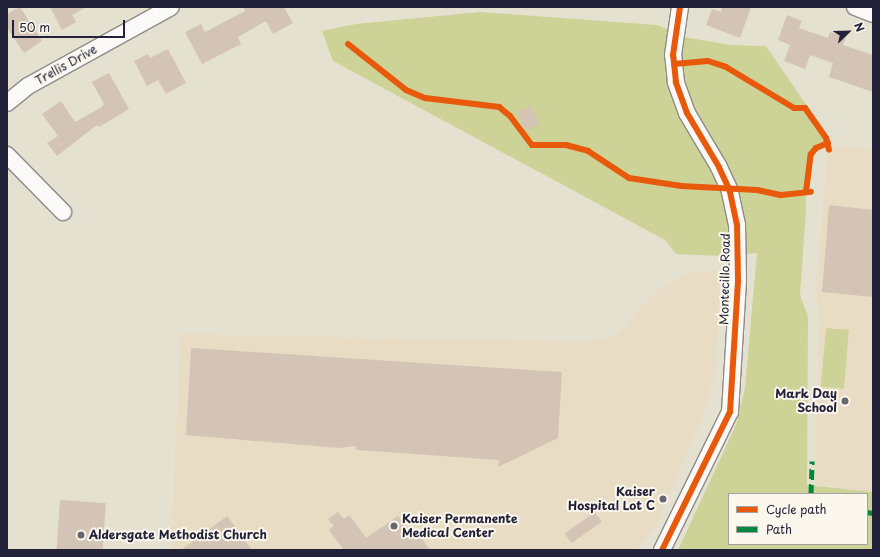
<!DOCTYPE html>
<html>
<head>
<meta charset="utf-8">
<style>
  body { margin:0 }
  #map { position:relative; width:880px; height:557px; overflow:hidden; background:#e5e1d1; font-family:"Playpen Sans",sans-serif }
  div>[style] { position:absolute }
  .built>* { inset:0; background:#e8dcc4 }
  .green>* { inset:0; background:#cdd297; transform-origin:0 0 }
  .building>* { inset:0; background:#d4c4b6; transform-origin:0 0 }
  .roads { filter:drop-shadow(1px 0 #8d8b87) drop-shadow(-1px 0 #8d8b87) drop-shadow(0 1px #8d8b87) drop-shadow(0 -1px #8d8b87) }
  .minor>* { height:16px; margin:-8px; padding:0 8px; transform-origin:8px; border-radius:8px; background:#fbfaf8 }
  .quiet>* { height:5px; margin-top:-2.5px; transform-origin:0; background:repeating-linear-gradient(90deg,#00873e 0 10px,transparent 0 15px) }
  .cycleway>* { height:6px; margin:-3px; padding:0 3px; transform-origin:3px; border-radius:3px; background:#e8590c }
  .dots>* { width:11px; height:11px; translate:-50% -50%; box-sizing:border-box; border:2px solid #fbf7ec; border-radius:50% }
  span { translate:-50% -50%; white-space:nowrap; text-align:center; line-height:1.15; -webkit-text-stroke:4px #fbf7ec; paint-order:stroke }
  .street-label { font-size:12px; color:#22223b }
  .poi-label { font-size:12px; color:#22223b; font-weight:700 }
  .right { translate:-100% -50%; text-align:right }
  .left { translate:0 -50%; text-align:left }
  .frame { position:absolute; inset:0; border:8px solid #22223b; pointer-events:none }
  .legend { position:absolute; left:728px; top:493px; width:140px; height:52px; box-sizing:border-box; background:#fbf7ec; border:1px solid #a4a2a5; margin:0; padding:5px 7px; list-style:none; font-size:12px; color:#22223b }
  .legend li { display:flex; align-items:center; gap:8px; height:20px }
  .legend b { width:20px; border:1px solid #a4a2a5 }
  .north { position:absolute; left:828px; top:12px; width:40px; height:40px; -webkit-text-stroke:3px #fbf7ec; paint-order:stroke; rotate:67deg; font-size:11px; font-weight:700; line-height:16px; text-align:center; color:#22223b }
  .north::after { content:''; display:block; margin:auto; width:14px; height:18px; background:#22223b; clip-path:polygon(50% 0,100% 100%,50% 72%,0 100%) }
  .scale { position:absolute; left:12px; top:20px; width:113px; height:18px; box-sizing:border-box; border:2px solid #22223b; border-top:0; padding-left:5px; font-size:12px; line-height:14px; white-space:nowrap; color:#22223b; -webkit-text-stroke:3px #fbf7ec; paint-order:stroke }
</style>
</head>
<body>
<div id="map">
  <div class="built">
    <div style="clip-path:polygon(828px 145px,873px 150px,873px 492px,815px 485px,819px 317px,816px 293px)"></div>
    <div style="clip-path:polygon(721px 271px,715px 374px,702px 419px,656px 525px,637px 550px,171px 550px,180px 334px,582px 342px,616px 336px,652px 295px,687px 273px)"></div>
  </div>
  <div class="green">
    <div style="clip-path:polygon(evenodd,480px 12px,657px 25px,684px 37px,731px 45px,766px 46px,831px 141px,817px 144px,811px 151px,805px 176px,806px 210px,800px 295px,808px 317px,807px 485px,873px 492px,873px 550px,678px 550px,736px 425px,745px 388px,757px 253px,721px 256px,676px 254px,665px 240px,333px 61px,322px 31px,356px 24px,480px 12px,729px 494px,867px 494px,867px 544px,729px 544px,729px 494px)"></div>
    <div style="left:826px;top:328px;width:23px;height:59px;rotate:5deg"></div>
  </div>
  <div class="building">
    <div style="clip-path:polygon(20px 7px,42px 41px,24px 53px,7px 28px,7px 14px)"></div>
    <div style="clip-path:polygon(50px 7px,87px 7px,72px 15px,76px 22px,62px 30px)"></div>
    <div style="clip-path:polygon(243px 7px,284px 7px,293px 23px,273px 34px,266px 21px,238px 37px,241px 44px,202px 64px,185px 32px,201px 24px,205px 32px,245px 11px)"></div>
    <div style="clip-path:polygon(722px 7px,751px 7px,740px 38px,706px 25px,712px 9px,721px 12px)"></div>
    <div style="clip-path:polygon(787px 15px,802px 21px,799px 28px,828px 38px,830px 32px,846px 37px,843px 45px,873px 55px,873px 92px,829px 77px,833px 63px,810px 55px,805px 69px,784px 61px,790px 45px,778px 40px)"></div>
    <div style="clip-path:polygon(168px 49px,186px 83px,166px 94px,158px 80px,147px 86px,134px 61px,148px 54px,150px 58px)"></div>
    <div style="clip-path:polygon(109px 73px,129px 109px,99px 127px,97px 125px,57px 156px,47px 143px,58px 136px,42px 114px,61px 101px,75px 122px,102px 107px,104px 104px,92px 82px)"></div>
    <div style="left:531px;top:106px;width:20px;height:15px;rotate:66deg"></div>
    <div style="clip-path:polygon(829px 205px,873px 210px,873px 297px,822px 292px)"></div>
    <div style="clip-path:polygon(191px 348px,562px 372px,558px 438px,498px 467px,499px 460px,357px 450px,355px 446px,339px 448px,186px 435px)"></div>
    <div style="left:60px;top:500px;width:46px;height:50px;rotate:4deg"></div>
    <div style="clip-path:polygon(338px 512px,344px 519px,349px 515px,366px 538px,398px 516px,415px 539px,420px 536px,430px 550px,344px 550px,329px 530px,334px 526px,328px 519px)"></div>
    <div style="left:595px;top:512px;width:12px;height:37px;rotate:55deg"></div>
    <div style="clip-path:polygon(227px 516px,252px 550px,181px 550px)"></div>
  </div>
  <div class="roads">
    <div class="minor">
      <div style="left:855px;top:7px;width:19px;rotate:21deg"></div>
      <div style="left:7px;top:103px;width:27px;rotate:-39deg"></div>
      <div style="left:28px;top:86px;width:163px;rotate:-28.9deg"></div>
      <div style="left:7px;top:155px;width:80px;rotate:45.5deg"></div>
      <div style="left:662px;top:550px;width:154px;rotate:-63.8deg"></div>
      <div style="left:730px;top:412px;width:132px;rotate:-86.5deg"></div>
      <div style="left:738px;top:280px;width:55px;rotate:-91deg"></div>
      <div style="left:737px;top:225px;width:35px;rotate:-102deg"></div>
      <div style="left:730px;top:191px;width:26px;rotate:-115deg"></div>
      <div style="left:719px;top:167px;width:63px;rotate:-120.7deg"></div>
      <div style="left:687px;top:113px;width:33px;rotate:-110deg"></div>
      <div style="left:676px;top:82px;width:27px;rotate:-96deg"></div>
      <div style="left:673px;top:55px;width:49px;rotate:-81.7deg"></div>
    </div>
  </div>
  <div class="quiet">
    <div style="left:811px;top:494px;width:33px;rotate:-88deg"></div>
    <div style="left:867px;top:512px;width:6px;rotate:9deg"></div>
  </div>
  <div class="cycleway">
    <div style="left:348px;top:44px;width:74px;rotate:38.4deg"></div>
    <div style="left:406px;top:90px;width:21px;rotate:23deg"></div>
    <div style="left:425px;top:98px;width:75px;rotate:6.9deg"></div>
    <div style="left:499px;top:107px;width:14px;rotate:39deg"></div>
    <div style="left:510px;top:116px;width:36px;rotate:53deg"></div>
    <div style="left:532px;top:145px;width:34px"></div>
    <div style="left:566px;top:145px;width:23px;rotate:15deg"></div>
    <div style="left:588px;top:151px;width:49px;rotate:33.4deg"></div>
    <div style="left:629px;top:178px;width:53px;rotate:8.7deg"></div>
    <div style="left:681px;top:186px;width:76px;rotate:3deg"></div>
    <div style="left:757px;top:190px;width:25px;rotate:12deg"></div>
    <div style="left:781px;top:195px;width:30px;rotate:-6deg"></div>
    <div style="left:674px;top:64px;width:34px;rotate:-5deg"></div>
    <div style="left:708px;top:61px;width:19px;rotate:18deg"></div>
    <div style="left:726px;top:67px;width:79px;rotate:31.1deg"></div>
    <div style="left:794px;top:108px;width:11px"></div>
    <div style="left:805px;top:108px;width:37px;rotate:55deg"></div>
    <div style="left:826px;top:138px;width:12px;rotate:76deg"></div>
    <div style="left:806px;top:192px;width:38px;rotate:-83deg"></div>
    <div style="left:811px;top:154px;width:8px;rotate:-50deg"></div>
    <div style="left:816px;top:148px;width:13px;rotate:-23deg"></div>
    <div style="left:662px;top:550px;width:154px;rotate:-63.8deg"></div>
    <div style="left:730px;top:412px;width:132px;rotate:-86.5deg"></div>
    <div style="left:738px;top:280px;width:55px;rotate:-91deg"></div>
    <div style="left:737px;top:225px;width:35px;rotate:-102deg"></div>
    <div style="left:730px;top:191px;width:26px;rotate:-115deg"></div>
    <div style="left:719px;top:167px;width:63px;rotate:-120.7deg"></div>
    <div style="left:687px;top:113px;width:33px;rotate:-110deg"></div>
    <div style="left:676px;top:82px;width:27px;rotate:-96deg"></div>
    <div style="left:673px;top:55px;width:49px;rotate:-81.7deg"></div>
  </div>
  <div class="dots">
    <div style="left:845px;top:401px;background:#666570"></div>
    <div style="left:663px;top:499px;background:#666570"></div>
    <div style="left:394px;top:526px;background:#666570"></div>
    <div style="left:81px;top:535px;background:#666570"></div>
  </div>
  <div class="street-label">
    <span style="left:66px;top:65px;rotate:-29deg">Trellis Drive</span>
    <span style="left:725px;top:279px;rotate:-89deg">Montecillo Road</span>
  </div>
  <div class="poi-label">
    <span class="right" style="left:837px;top:401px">Mark Day<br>School</span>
    <span class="right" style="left:655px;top:499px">Kaiser<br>Hospital Lot C</span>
    <span class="left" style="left:402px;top:526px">Kaiser Permanente<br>Medical Center</span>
    <span class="left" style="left:89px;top:535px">Aldersgate Methodist Church</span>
  </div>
  <div class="frame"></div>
  <ul class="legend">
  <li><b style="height:5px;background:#e8590c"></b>Cycle path</li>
  <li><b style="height:5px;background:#00873e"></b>Path</li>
  </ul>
  <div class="north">N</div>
  <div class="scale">50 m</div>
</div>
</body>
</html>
